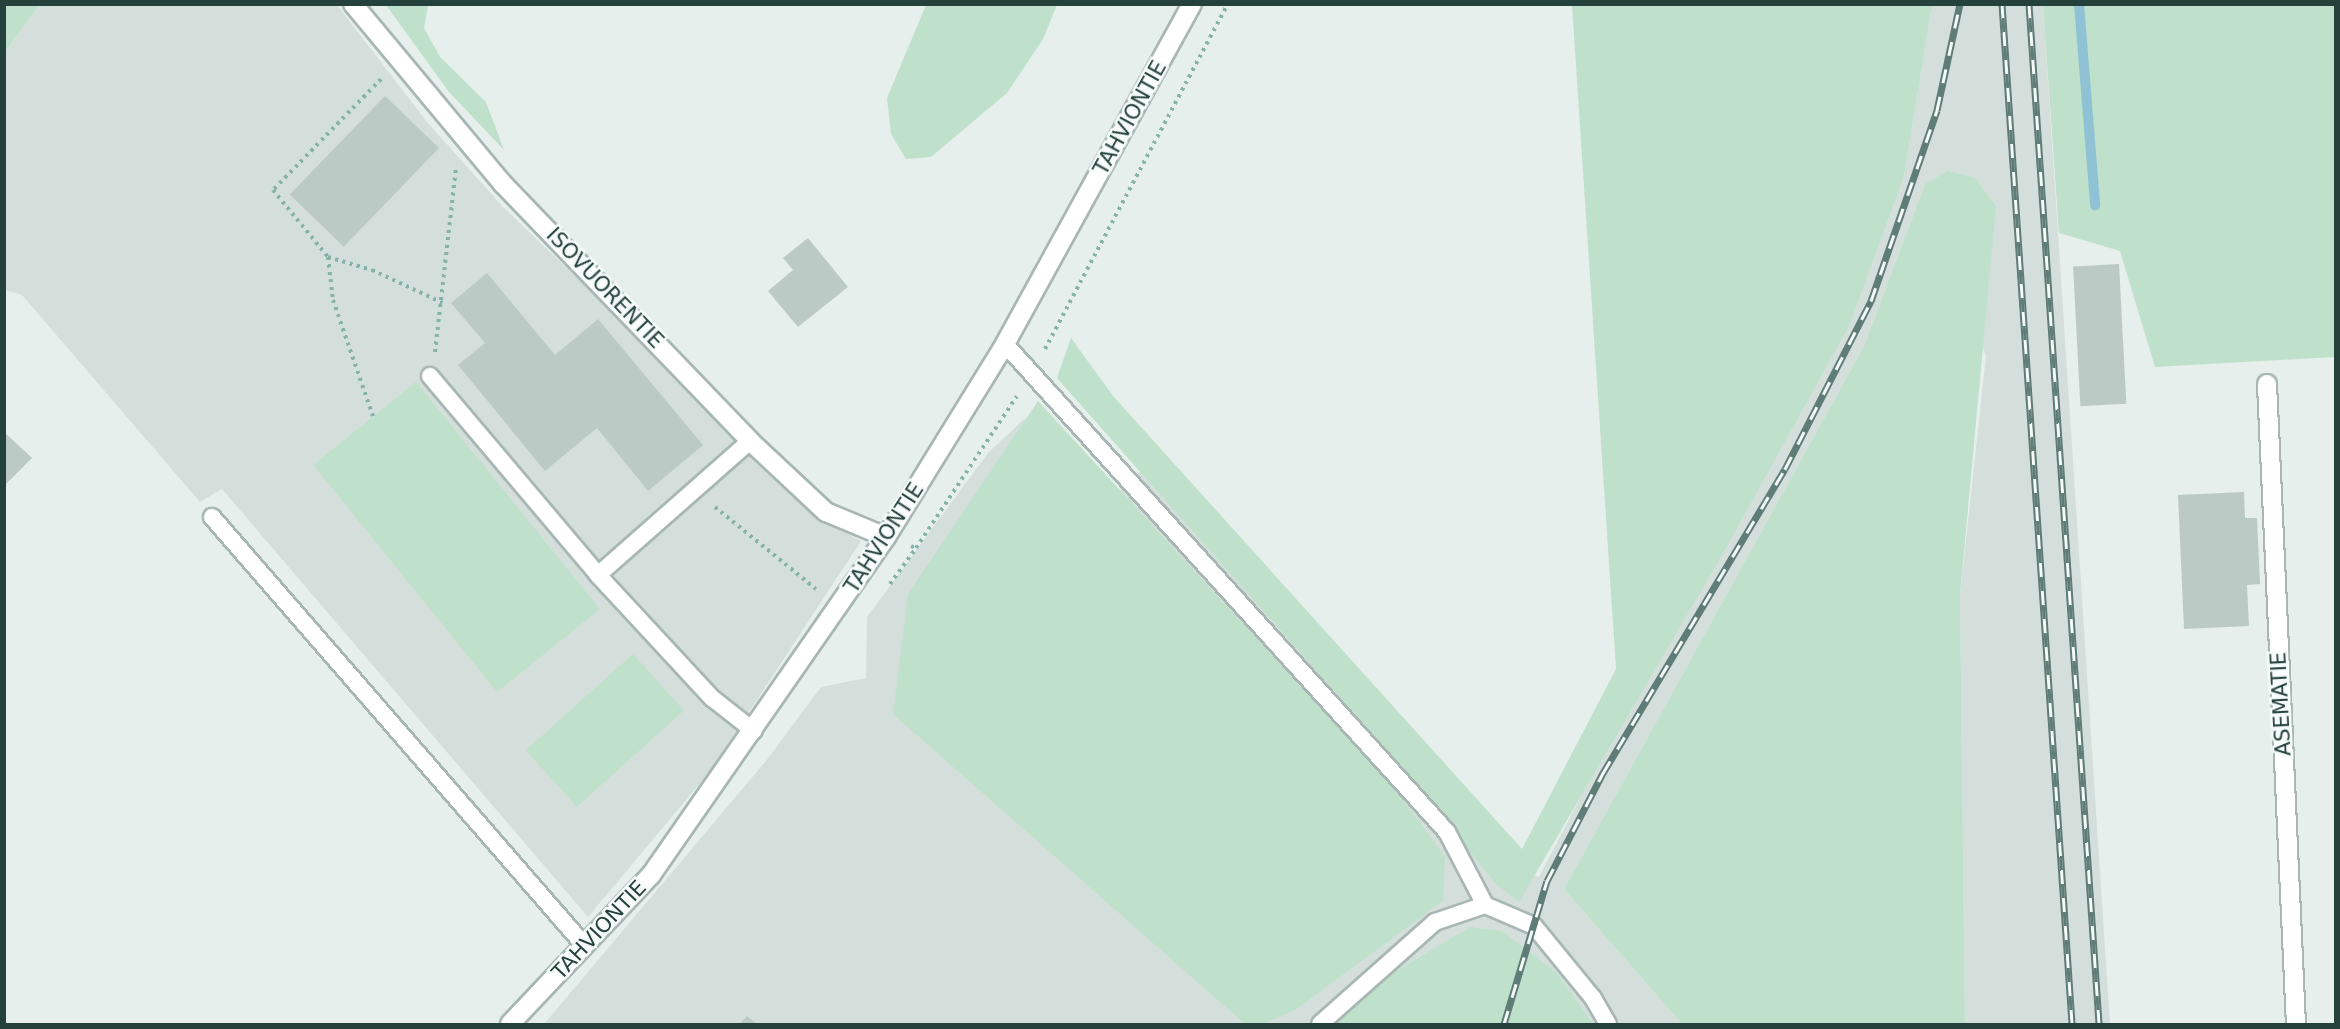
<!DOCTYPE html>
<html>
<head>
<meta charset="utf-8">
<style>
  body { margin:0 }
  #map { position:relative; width:2340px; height:1029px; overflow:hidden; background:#e6efeb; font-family:"DejaVu Sans",sans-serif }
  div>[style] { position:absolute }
  .built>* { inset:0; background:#d4dfdb }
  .green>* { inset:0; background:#bfe0ca; transform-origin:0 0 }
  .stream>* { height:10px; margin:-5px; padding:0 5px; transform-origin:5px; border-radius:5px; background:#8ec2d4 }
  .building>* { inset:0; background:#bbcac5; transform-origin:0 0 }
  .path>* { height:4px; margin-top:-2px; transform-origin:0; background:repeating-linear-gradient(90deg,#86b3a9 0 3px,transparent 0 7.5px) }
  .roads { filter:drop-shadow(2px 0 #a8b7b3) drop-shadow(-2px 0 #a8b7b3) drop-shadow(0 2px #a8b7b3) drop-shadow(0 -2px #a8b7b3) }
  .service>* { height:16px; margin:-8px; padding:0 8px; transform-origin:8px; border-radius:8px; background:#fff }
  .minor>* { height:18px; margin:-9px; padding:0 9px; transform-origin:9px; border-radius:9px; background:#fff }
  .rail>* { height:7px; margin-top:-3.5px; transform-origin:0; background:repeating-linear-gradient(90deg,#f6fbf9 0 14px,#5f7c77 0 28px); box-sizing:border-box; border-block:2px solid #5f7c77 }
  span { translate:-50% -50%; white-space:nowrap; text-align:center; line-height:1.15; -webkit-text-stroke:5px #f6fbf9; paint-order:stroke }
  .street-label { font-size:21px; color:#24413c }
  .frame { position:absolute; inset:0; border:6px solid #24413c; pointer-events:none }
</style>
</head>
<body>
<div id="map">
  <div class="built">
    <div style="clip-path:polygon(39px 5px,337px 5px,427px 122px,503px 207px,618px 317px,759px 466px,808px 511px,861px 541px,711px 770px,588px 917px,222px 489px,200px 502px,22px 295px,5px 290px,5px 52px)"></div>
    <div style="clip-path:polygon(1932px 5px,2043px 5px,2110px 1024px,1965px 1024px,1960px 595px,1986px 356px,1925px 184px,1864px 346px,1564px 889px,1682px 1024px,544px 1024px,766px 761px,821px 687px,866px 678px,867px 617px,988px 453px,1024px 419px,1040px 425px,1108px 502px,1149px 463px,1491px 853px,1539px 877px,1904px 176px)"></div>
  </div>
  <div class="green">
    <div style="clip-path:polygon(5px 4px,39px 5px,5px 52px,4px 5px)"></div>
    <div style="clip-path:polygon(386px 5px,428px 5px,424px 28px,440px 57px,486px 102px,504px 150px,449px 92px)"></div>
    <div style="clip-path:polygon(926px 5px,1057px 5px,1043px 39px,1007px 93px,931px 157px,906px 159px,891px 134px,887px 98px)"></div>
    <div style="clip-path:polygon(1572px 5px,1932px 5px,1904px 176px,1849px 326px,1722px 555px,1519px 902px,1496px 884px,1416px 783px,1057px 378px,1071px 338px,1113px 396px,1522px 849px,1616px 669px)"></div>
    <div style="clip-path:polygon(2043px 5px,2335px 5px,2335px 357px,2155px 367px,2120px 251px,2059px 233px)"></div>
    <div style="clip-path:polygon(1948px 171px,1975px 178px,1996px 206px,1960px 595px,1965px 1024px,1682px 1024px,1564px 889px,1864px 346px,1925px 184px)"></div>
    <div style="left:416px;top:382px;width:292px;height:132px;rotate:51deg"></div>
    <div style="clip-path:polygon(1038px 401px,1398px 793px,1445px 857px,1443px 901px,1295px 1010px,1263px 1024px,1245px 1024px,893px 714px,908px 594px)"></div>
    <div style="left:633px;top:654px;width:76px;height:144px;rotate:48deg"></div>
    <div style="clip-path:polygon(1470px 927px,1502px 931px,1556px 972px,1593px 1024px,1335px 1024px,1395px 972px)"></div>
  </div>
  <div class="stream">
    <div style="left:2079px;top:4px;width:202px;rotate:85.4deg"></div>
  </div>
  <div class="building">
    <div style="left:385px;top:96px;width:75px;height:137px;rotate:44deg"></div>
    <div style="clip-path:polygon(808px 238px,848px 287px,798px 327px,768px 291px,793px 270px,783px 258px)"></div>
    <div style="left:2119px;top:264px;width:140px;height:46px;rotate:87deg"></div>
    <div style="clip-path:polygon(487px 273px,555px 355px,598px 319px,703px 445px,648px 491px,597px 428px,545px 471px,458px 365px,485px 343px,451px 303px)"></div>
    <div style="clip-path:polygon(4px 432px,32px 458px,4px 486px)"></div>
    <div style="clip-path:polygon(2244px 492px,2245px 518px,2257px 518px,2260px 584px,2247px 585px,2249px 626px,2184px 629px,2178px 495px)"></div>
    <div style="clip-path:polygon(747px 1016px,757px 1024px,740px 1024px)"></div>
  </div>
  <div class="path">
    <div style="left:381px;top:79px;width:155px;rotate:134.2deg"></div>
    <div style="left:273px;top:190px;width:87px;rotate:50.6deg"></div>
    <div style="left:328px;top:257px;width:46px;rotate:16.5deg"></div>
    <div style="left:372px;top:270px;width:78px;rotate:24.9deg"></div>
    <div style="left:328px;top:257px;width:43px;rotate:83.4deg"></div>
    <div style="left:333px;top:300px;width:123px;rotate:71deg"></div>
    <div style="left:1045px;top:349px;width:391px;rotate:-62.1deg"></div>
    <div style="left:435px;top:352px;width:184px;rotate:-83.5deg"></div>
    <div style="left:715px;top:507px;width:130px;rotate:39.1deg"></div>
    <div style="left:911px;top:546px;width:5px;rotate:22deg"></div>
    <div style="left:916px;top:548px;width:182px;rotate:-56.4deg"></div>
    <div style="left:890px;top:584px;width:44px;rotate:-54.2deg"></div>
  </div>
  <div class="roads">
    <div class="service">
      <div style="left:1005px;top:344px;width:658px;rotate:47.83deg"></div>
      <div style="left:1447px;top:832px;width:82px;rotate:62.5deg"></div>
      <div style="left:1485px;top:905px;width:53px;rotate:23.2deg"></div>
      <div style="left:1534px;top:926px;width:93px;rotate:50.7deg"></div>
      <div style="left:1593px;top:998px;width:30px;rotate:60deg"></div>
      <div style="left:430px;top:376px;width:260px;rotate:49.8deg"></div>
      <div style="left:598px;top:575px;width:168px;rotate:47.2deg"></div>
      <div style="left:712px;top:698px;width:53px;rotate:38.2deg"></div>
      <div style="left:212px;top:517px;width:567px;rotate:49deg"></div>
      <div style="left:598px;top:575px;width:203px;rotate:-41.4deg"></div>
      <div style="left:1320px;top:1024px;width:154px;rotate:-41.6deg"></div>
      <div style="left:1435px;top:922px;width:53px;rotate:-18.8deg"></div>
    </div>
    <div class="minor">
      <div style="left:353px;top:4px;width:234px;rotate:50.2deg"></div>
      <div style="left:503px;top:184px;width:356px;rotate:46.1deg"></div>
      <div style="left:750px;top:441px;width:104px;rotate:43.1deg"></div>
      <div style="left:826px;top:512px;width:65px;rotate:22.6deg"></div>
      <div style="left:2267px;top:384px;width:641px;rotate:87.41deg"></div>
      <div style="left:510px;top:1024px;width:205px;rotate:-46.6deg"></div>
      <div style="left:651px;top:875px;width:412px;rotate:-55.2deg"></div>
      <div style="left:886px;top:537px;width:227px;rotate:-58.3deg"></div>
      <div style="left:1005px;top:344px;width:388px;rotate:-61.2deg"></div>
    </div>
  </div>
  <div class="rail">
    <div style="left:2002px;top:4px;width:1022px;rotate:86.07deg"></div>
    <div style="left:2029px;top:4px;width:1022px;rotate:86.07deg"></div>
    <div style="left:1504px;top:1024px;width:149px;rotate:-73.3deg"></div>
    <div style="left:1547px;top:881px;width:122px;rotate:-62.6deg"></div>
    <div style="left:1603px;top:773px;width:354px;rotate:-59.1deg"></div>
    <div style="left:1785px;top:469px;width:189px;rotate:-62.9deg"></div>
    <div style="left:1871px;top:301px;width:202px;rotate:-70.9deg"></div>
    <div style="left:1937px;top:110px;width:108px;rotate:-77.8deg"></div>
  </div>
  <div class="street-label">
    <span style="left:1130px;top:118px;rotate:-61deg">TAHVIONTIE</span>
    <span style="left:605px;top:288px;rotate:46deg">ISOVUORENTIE</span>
    <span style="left:884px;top:538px;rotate:-57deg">TAHVIONTIE</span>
    <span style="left:2281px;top:704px;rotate:-93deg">ASEMATIE</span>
    <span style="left:599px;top:930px;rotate:-47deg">TAHVIONTIE</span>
  </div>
  <div class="frame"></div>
</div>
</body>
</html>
